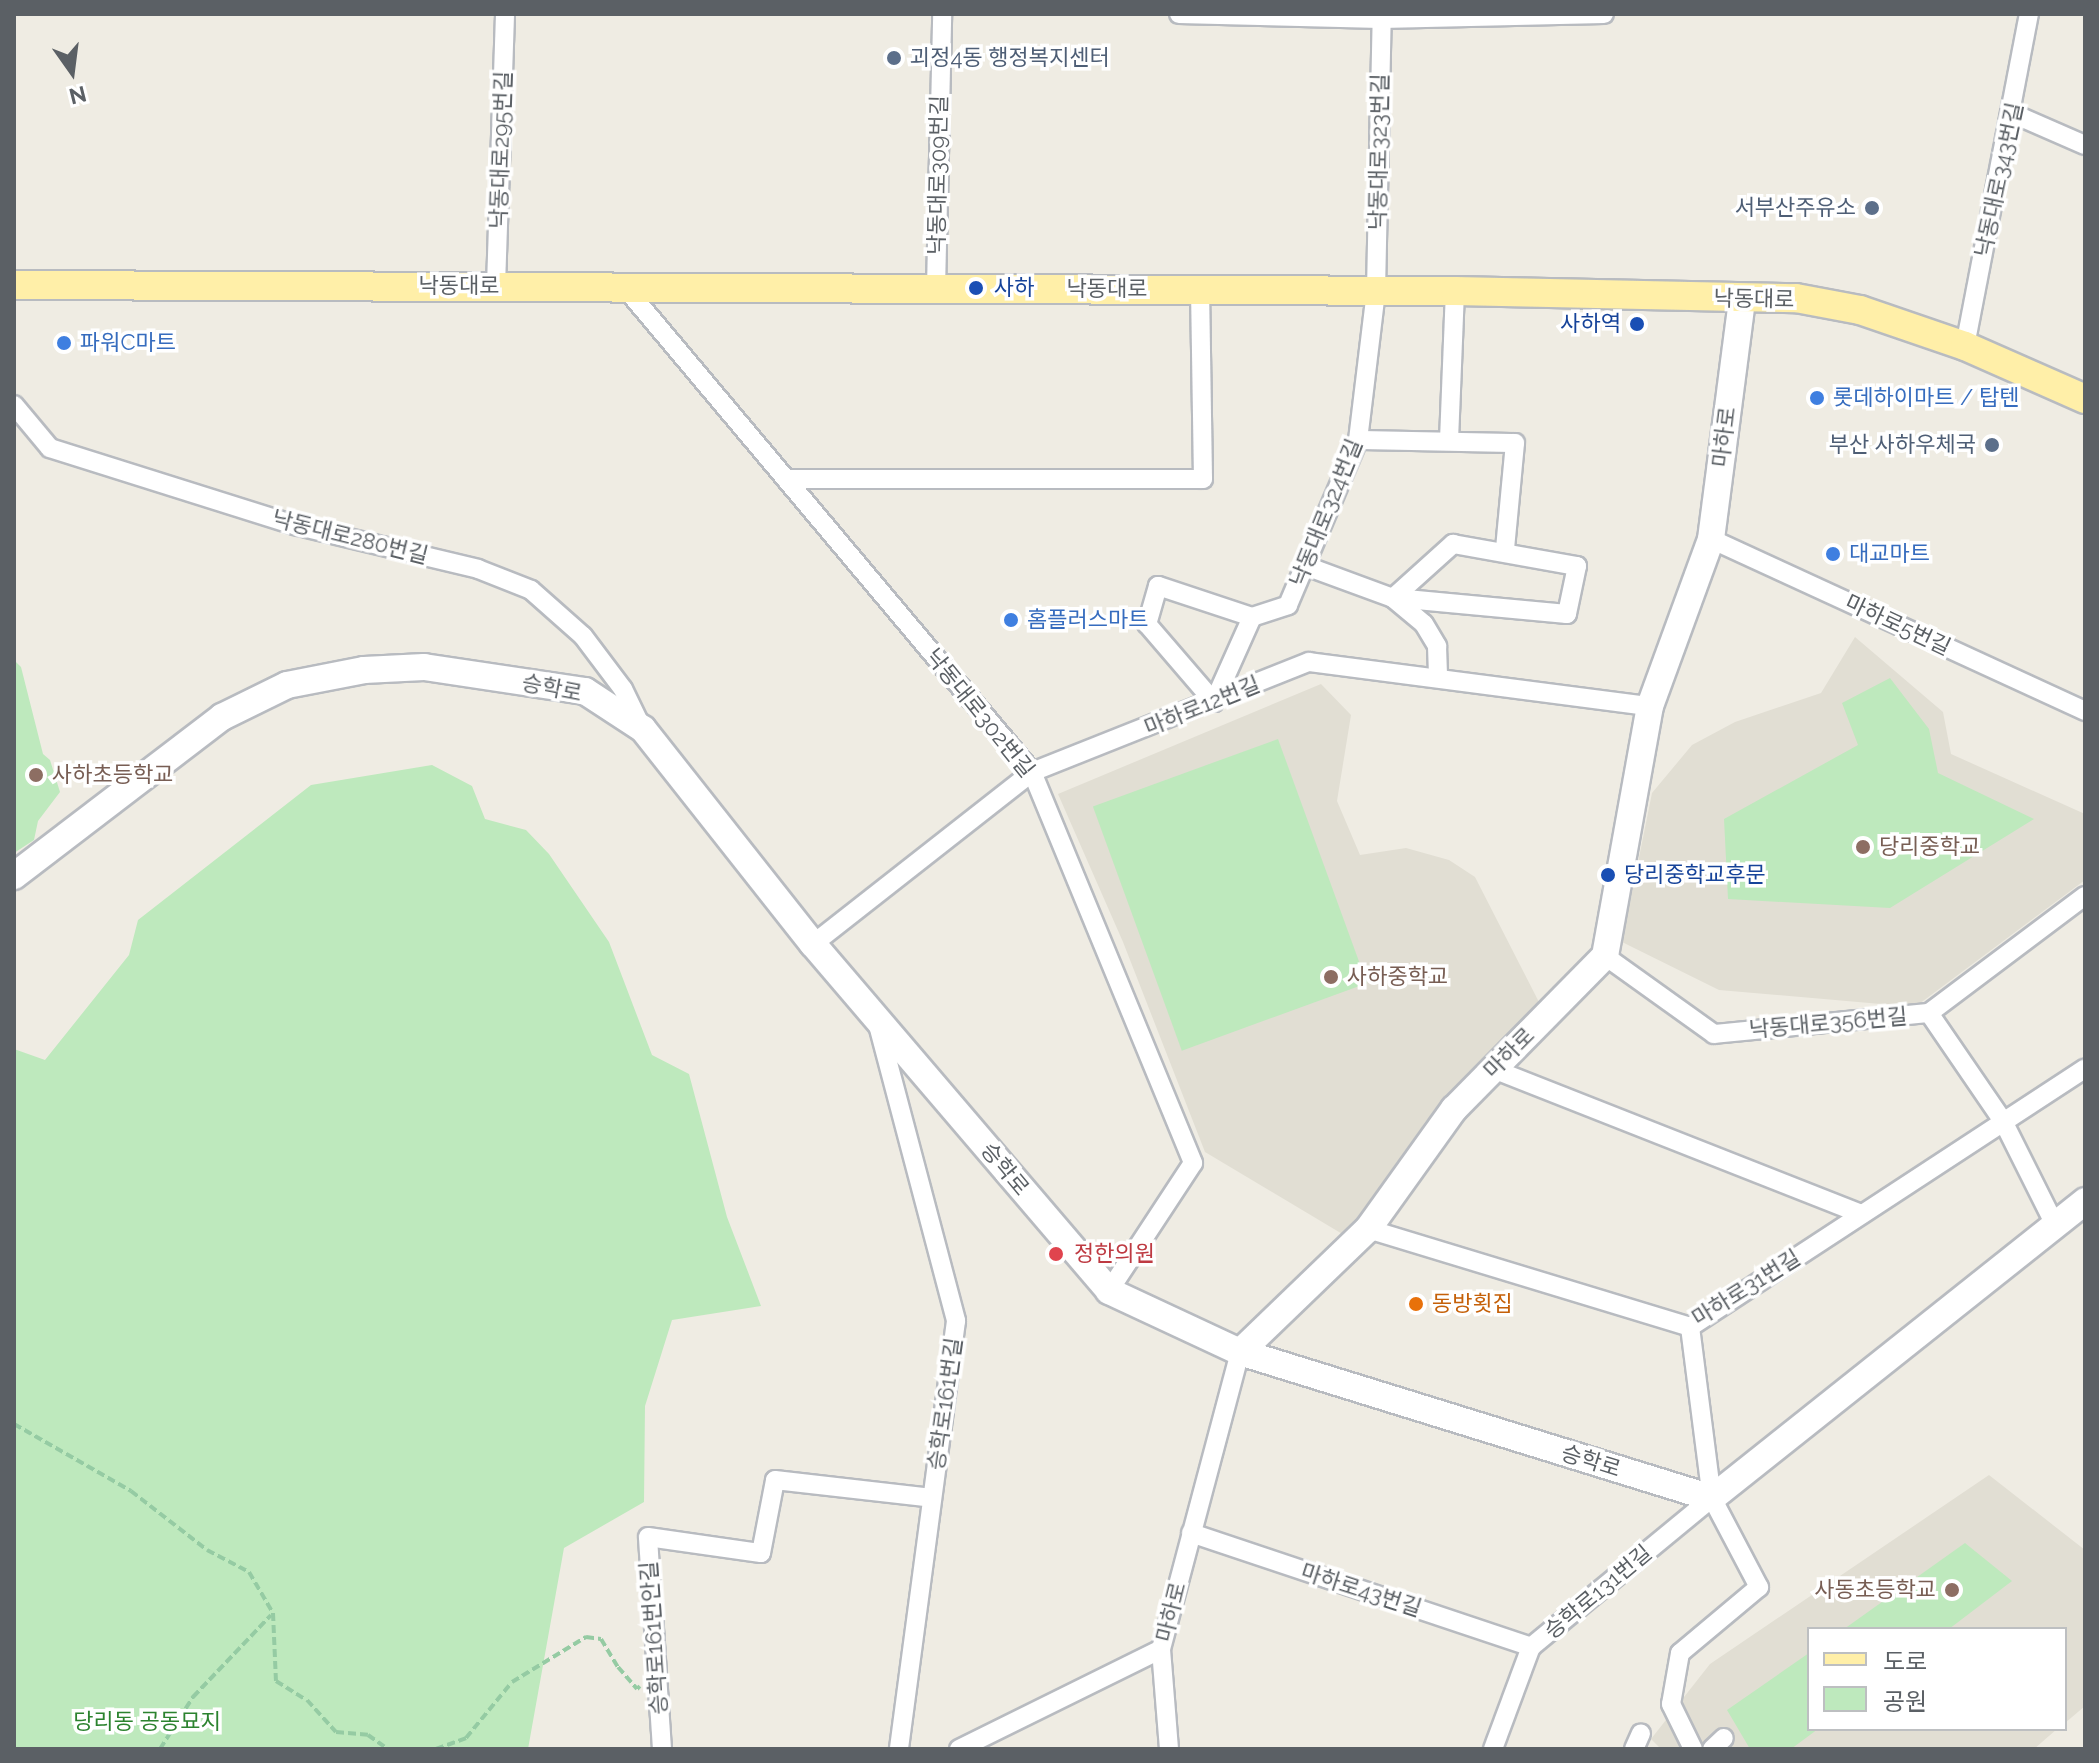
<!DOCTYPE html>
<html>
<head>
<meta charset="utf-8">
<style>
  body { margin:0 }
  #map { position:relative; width:2099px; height:1763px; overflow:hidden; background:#efece3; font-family:Raleway,"Noto Sans KR",sans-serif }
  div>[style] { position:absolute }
  .education>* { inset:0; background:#e1ded3 }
  .green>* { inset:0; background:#bee9bd; transform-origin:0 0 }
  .path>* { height:4px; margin-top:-2px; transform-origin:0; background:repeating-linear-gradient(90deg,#95cba3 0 8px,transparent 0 12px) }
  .roads { filter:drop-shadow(2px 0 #b8bbc0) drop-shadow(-2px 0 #b8bbc0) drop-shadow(0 2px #b8bbc0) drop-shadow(0 -2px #b8bbc0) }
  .street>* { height:18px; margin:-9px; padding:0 9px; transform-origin:9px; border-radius:9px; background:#fff }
  .secondary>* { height:26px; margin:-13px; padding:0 13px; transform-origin:13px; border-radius:13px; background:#fff }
  .primary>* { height:28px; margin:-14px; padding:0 14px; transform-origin:14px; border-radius:14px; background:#ffefa8 }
  .dots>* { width:22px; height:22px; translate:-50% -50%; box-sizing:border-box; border:4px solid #fff; border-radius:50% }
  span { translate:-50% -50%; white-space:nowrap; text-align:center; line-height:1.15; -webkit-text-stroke:7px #fff; paint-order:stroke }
  .service-label { font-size:22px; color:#4e5e75 }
  .left { translate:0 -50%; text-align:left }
  .right { translate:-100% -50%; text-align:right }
  .street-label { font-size:22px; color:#5b6065 }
  .transit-label { font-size:22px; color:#164399 }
  .shop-label { font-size:22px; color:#366cbe }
  .education-label { font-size:22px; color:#785e54 }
  .health-label { font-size:22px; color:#be3a42 }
  .food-label { font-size:22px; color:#c56008 }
  .park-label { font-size:22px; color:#2c832f }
  .frame { position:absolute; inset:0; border:16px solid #5b6065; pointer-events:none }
  .legend { position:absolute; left:1807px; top:1627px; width:260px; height:104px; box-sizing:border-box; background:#fff; border:2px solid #bdbfc1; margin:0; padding:10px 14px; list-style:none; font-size:24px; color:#5b6065 }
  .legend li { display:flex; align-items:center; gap:16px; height:40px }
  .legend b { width:40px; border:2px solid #bdbfc1 }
  .north { position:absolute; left:32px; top:32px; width:80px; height:80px; -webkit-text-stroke:6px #fff; paint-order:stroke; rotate:166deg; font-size:22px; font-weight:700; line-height:32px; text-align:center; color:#5b6065 }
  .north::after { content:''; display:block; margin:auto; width:28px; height:36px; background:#5b6065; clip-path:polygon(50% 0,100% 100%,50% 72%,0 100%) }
</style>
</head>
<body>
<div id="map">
  <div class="education">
    <div style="clip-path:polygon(1855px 637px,1943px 712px,1951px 754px,2085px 814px,2085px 880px,1915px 1007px,1719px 990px,1622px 942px,1652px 793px,1692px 745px,1735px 722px,1821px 693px)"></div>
    <div style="clip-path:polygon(1321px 684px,1351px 715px,1337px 801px,1360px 855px,1406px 848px,1449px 860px,1475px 877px,1544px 1012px,1425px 1122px,1373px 1215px,1344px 1235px,1205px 1152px,1123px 942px,1058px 794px)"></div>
    <div style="clip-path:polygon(1989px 1475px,2085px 1550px,2085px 1706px,2065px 1723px,2065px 1629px,1809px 1629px,1809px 1729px,2057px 1729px,2034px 1749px,1661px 1749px,1651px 1739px,1710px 1664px)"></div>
  </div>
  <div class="green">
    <div style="clip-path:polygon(14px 660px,21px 667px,43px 754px,50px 760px,60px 792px,38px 821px,34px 840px,14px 853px)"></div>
    <div style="clip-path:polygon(1890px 678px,1929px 729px,1938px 773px,2034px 819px,1890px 908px,1728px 899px,1724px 819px,1858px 745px,1842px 703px)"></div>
    <div style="left:1278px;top:739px;width:260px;height:197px;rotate:70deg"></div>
    <div style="clip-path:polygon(432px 765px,472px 786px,485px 819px,526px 830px,549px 854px,609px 942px,652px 1055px,689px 1074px,727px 1217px,761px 1306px,672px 1320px,645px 1406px,644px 1502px,564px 1548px,528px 1749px,14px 1749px,14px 1049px,45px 1060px,129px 955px,138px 920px,311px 785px)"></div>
    <div style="clip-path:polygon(1965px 1543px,2012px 1581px,1949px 1629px,1844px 1629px)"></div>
    <div style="clip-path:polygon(1809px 1653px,1809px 1729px,1818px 1729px,1791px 1749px,1750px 1749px,1727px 1710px)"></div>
  </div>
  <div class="path">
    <div style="left:14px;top:1424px;width:135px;rotate:29.8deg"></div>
    <div style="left:131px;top:1491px;width:96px;rotate:37.8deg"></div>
    <div style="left:207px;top:1550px;width:47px;rotate:27.6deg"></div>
    <div style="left:249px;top:1572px;width:48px;rotate:59.7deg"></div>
    <div style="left:273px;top:1613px;width:68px;rotate:87.5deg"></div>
    <div style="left:276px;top:1681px;width:36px;rotate:32deg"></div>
    <div style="left:307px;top:1700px;width:43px;rotate:47.8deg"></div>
    <div style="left:336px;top:1732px;width:32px;rotate:5deg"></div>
    <div style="left:368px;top:1735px;width:24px;rotate:35deg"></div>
    <div style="left:160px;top:1749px;width:62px;rotate:-57.6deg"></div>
    <div style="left:193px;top:1697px;width:113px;rotate:-46.4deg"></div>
    <div style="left:436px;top:1749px;width:32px;rotate:-20deg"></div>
    <div style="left:466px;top:1738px;width:72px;rotate:-50.6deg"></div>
    <div style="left:512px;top:1682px;width:87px;rotate:-31.3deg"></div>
    <div style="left:586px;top:1637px;width:15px;rotate:8deg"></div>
    <div style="left:601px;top:1639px;width:33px;rotate:59deg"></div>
    <div style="left:618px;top:1667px;width:29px;rotate:49deg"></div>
    <div style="left:637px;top:1689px;width:4px;rotate:-45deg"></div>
  </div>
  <div class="roads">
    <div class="street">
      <div style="left:1179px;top:14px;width:202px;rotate:1.4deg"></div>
      <div style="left:1381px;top:19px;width:223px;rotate:-1.3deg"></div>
      <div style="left:2014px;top:114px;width:77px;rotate:23.6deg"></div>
      <div style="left:623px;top:285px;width:636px;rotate:49.98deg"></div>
      <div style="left:1032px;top:772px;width:423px;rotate:67.6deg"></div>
      <div style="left:1193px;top:1163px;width:153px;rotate:123.3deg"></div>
      <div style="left:496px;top:286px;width:272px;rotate:-88.1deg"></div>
      <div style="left:936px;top:288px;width:274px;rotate:-88.7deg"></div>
      <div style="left:1965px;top:346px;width:338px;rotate:-79.1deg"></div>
      <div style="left:14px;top:405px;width:56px;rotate:50.1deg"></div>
      <div style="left:50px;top:448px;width:256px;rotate:17.5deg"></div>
      <div style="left:294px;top:525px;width:189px;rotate:13.4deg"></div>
      <div style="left:478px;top:569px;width:57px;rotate:21.6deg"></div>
      <div style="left:531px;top:590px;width:69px;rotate:41.5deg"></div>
      <div style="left:583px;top:636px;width:66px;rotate:53deg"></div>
      <div style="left:623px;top:689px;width:41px;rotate:64.1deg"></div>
      <div style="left:1358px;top:440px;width:157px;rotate:1.1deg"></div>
      <div style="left:1515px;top:443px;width:106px;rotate:95.4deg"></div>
      <div style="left:1449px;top:440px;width:149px;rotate:-87.7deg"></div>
      <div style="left:786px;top:479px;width:417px"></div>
      <div style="left:1203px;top:479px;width:189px;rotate:-90.9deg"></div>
      <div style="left:1711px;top:539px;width:412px;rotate:24.7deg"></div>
      <div style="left:1453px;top:544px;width:126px;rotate:10.1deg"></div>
      <div style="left:1577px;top:566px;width:49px;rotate:101.8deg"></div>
      <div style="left:1567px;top:614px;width:175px;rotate:-174.7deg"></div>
      <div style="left:1393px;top:598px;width:81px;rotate:-42deg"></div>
      <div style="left:1306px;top:566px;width:93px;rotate:20.2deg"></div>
      <div style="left:1393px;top:598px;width:40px;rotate:40deg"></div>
      <div style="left:1424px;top:624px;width:26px;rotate:59deg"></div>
      <div style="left:1437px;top:646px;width:29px;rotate:88deg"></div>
      <div style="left:1252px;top:617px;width:99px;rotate:-161.7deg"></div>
      <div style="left:1158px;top:586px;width:40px;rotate:106deg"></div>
      <div style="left:1147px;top:624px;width:103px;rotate:49.3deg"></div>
      <div style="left:1214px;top:702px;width:93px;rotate:-65.9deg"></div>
      <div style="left:1252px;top:617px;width:38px;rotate:-18deg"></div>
      <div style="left:1288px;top:605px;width:179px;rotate:-67deg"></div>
      <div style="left:1358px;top:440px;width:150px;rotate:-83.1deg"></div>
      <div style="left:1376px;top:291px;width:277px;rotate:-88.8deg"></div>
      <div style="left:813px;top:944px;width:278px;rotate:-38.1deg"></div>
      <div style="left:1032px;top:772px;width:298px;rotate:-21.7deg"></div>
      <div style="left:1309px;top:662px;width:344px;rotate:7.4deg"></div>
      <div style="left:1605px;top:956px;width:134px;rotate:35.6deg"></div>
      <div style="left:1714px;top:1034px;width:216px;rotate:-5.6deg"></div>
      <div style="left:1929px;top:1013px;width:195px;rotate:-36.9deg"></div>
      <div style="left:1929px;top:1013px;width:131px;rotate:55.6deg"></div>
      <div style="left:2003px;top:1121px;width:114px;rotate:63.4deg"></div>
      <div style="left:878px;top:1025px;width:306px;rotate:75.2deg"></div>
      <div style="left:956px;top:1321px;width:432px;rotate:97.6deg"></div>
      <div style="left:1493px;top:1069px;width:396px;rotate:21.5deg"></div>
      <div style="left:1368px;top:1229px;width:337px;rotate:16.9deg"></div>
      <div style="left:1690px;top:1327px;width:472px;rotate:-33.2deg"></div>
      <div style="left:1690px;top:1327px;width:172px;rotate:82.7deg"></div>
      <div style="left:1712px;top:1498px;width:101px;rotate:62.2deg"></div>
      <div style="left:1759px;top:1587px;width:103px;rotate:140.1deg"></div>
      <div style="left:1680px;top:1653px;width:52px;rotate:100deg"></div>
      <div style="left:1671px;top:1704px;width:50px;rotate:63.9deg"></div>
      <div style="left:1191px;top:1533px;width:359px;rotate:18.5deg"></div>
      <div style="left:662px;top:1749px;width:212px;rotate:-93.8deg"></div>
      <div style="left:648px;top:1537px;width:114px;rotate:8.1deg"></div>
      <div style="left:761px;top:1553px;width:74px;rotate:-79.1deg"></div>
      <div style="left:775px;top:1480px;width:158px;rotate:6.5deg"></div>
      <div style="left:959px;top:1749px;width:225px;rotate:-26.3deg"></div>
      <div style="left:1169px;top:1749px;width:100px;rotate:-94.6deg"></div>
      <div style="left:1161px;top:1649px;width:307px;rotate:-75.1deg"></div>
      <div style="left:1493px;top:1749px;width:109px;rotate:-69.6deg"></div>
      <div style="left:1531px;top:1647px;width:234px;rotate:-39.5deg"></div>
      <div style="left:1634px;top:1749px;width:17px;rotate:-66deg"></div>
      <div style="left:1712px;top:1749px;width:16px;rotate:-43deg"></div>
    </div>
    <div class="secondary">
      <div style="left:14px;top:876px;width:262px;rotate:-37.4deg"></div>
      <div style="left:222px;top:717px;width:72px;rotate:-26.2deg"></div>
      <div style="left:287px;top:685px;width:78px;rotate:-11deg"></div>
      <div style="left:364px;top:670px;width:60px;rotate:-2.9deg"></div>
      <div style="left:424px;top:667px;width:163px;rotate:8.5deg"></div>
      <div style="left:585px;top:691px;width:69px;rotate:33.2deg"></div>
      <div style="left:643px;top:729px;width:274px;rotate:51.7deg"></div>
      <div style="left:813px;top:944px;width:456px;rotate:49.5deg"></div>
      <div style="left:1109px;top:1291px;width:145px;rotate:25deg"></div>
      <div style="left:1240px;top:1352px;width:494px;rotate:17.2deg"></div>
      <div style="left:1712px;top:1498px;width:477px;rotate:-38.5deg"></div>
      <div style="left:1240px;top:1352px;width:178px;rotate:-43.9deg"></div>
      <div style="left:1368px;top:1229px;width:148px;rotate:-54.4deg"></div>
      <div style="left:1454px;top:1109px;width:215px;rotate:-45.4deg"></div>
      <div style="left:1605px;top:956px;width:254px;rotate:-79.8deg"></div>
      <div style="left:1650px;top:706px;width:178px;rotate:-69.9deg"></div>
      <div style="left:1711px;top:539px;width:242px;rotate:-82.6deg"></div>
    </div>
    <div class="primary">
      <div style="left:14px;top:285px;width:1441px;rotate:0.24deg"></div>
      <div style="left:1455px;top:291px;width:341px;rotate:1.2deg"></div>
      <div style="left:1796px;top:298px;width:65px;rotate:10.6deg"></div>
      <div style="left:1860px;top:310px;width:111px;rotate:18.9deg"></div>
      <div style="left:1965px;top:346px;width:131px;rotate:23.8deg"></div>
    </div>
  </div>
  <div class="dots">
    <div style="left:894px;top:58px;background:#5c6f8a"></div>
    <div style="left:1872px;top:208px;background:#5c6f8a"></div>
    <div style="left:976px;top:288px;background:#1a4fb4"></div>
    <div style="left:1637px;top:324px;background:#1a4fb4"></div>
    <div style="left:64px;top:343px;background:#3f7fe0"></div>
    <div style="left:1817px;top:398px;background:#3f7fe0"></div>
    <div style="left:1992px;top:445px;background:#5c6f8a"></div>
    <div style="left:1833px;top:554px;background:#3f7fe0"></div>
    <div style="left:1011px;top:620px;background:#3f7fe0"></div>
    <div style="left:36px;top:775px;background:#8d6e63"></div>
    <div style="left:1863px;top:847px;background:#8d6e63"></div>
    <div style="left:1608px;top:875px;background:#1a4fb4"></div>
    <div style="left:1331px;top:977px;background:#8d6e63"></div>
    <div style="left:1056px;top:1254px;background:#e0444e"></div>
    <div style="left:1416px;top:1304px;background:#e8710a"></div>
    <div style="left:1952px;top:1590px;background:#8d6e63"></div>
  </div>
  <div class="service-label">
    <span class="left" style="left:910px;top:58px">괴정4동 행정복지센터</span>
    <span class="right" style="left:1856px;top:208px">서부산주유소</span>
    <span class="right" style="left:1976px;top:445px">부산 사하우체국</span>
  </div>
  <div class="street-label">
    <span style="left:501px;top:150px;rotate:-88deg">낙동대로295번길</span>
    <span style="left:1379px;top:152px;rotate:-89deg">낙동대로323번길</span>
    <span style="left:938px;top:175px;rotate:-89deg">낙동대로309번길</span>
    <span style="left:1999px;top:180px;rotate:-78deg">낙동대로343번길</span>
    <span style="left:459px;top:286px">낙동대로</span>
    <span style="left:1107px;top:289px">낙동대로</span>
    <span style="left:1754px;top:299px;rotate:1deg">낙동대로</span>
    <span style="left:1724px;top:437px;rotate:-83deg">마하로</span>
    <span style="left:1326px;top:513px;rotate:-68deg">낙동대로324번길</span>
    <span style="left:350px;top:537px;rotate:14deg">낙동대로280번길</span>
    <span style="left:1898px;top:625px;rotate:25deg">마하로5번길</span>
    <span style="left:552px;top:688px;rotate:11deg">승학로</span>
    <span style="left:1202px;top:706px;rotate:-22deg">마하로12번길</span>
    <span style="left:980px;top:713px;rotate:51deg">낙동대로302번길</span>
    <span style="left:1828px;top:1023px;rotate:-5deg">낙동대로356번길</span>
    <span style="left:1509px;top:1053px;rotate:-45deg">마하로</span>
    <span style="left:1005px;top:1169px;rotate:50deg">승학로</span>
    <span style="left:1746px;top:1288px;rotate:-32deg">마하로31번길</span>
    <span style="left:945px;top:1404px;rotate:-82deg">승학로161번길</span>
    <span style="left:1591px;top:1461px;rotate:17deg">승학로</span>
    <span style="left:1361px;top:1590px;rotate:18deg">마하로43번길</span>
    <span style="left:1598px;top:1592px;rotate:-40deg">승학로131번길</span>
    <span style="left:1171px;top:1612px;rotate:-76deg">마하로</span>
    <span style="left:654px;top:1638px;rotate:-94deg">승학로161번안길</span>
  </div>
  <div class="transit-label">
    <span class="left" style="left:994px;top:288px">사하</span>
    <span class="right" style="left:1621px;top:324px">사하역</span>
    <span class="left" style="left:1624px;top:875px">당리중학교후문</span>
  </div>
  <div class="shop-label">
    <span class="left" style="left:80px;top:343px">파워C마트</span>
    <span class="left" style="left:1833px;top:398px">롯데하이마트 / 탑텐</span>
    <span class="left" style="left:1849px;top:554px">대교마트</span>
    <span class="left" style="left:1027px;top:620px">홈플러스마트</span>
  </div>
  <div class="education-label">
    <span class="left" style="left:52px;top:775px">사하초등학교</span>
    <span class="left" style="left:1879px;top:847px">당리중학교</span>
    <span class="left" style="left:1347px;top:977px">사하중학교</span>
    <span class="right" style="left:1936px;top:1590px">사동초등학교</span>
  </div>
  <div class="health-label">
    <span class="left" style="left:1074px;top:1254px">정한의원</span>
  </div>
  <div class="food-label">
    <span class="left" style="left:1432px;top:1304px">동방횟집</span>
  </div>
  <div class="park-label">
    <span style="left:147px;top:1722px">당리동 공동묘지</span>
  </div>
  <div class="frame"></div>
  <ul class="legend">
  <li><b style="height:10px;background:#ffefa8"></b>도로</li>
  <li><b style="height:22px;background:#bee9bd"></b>공원</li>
  </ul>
  <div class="north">N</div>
</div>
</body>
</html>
